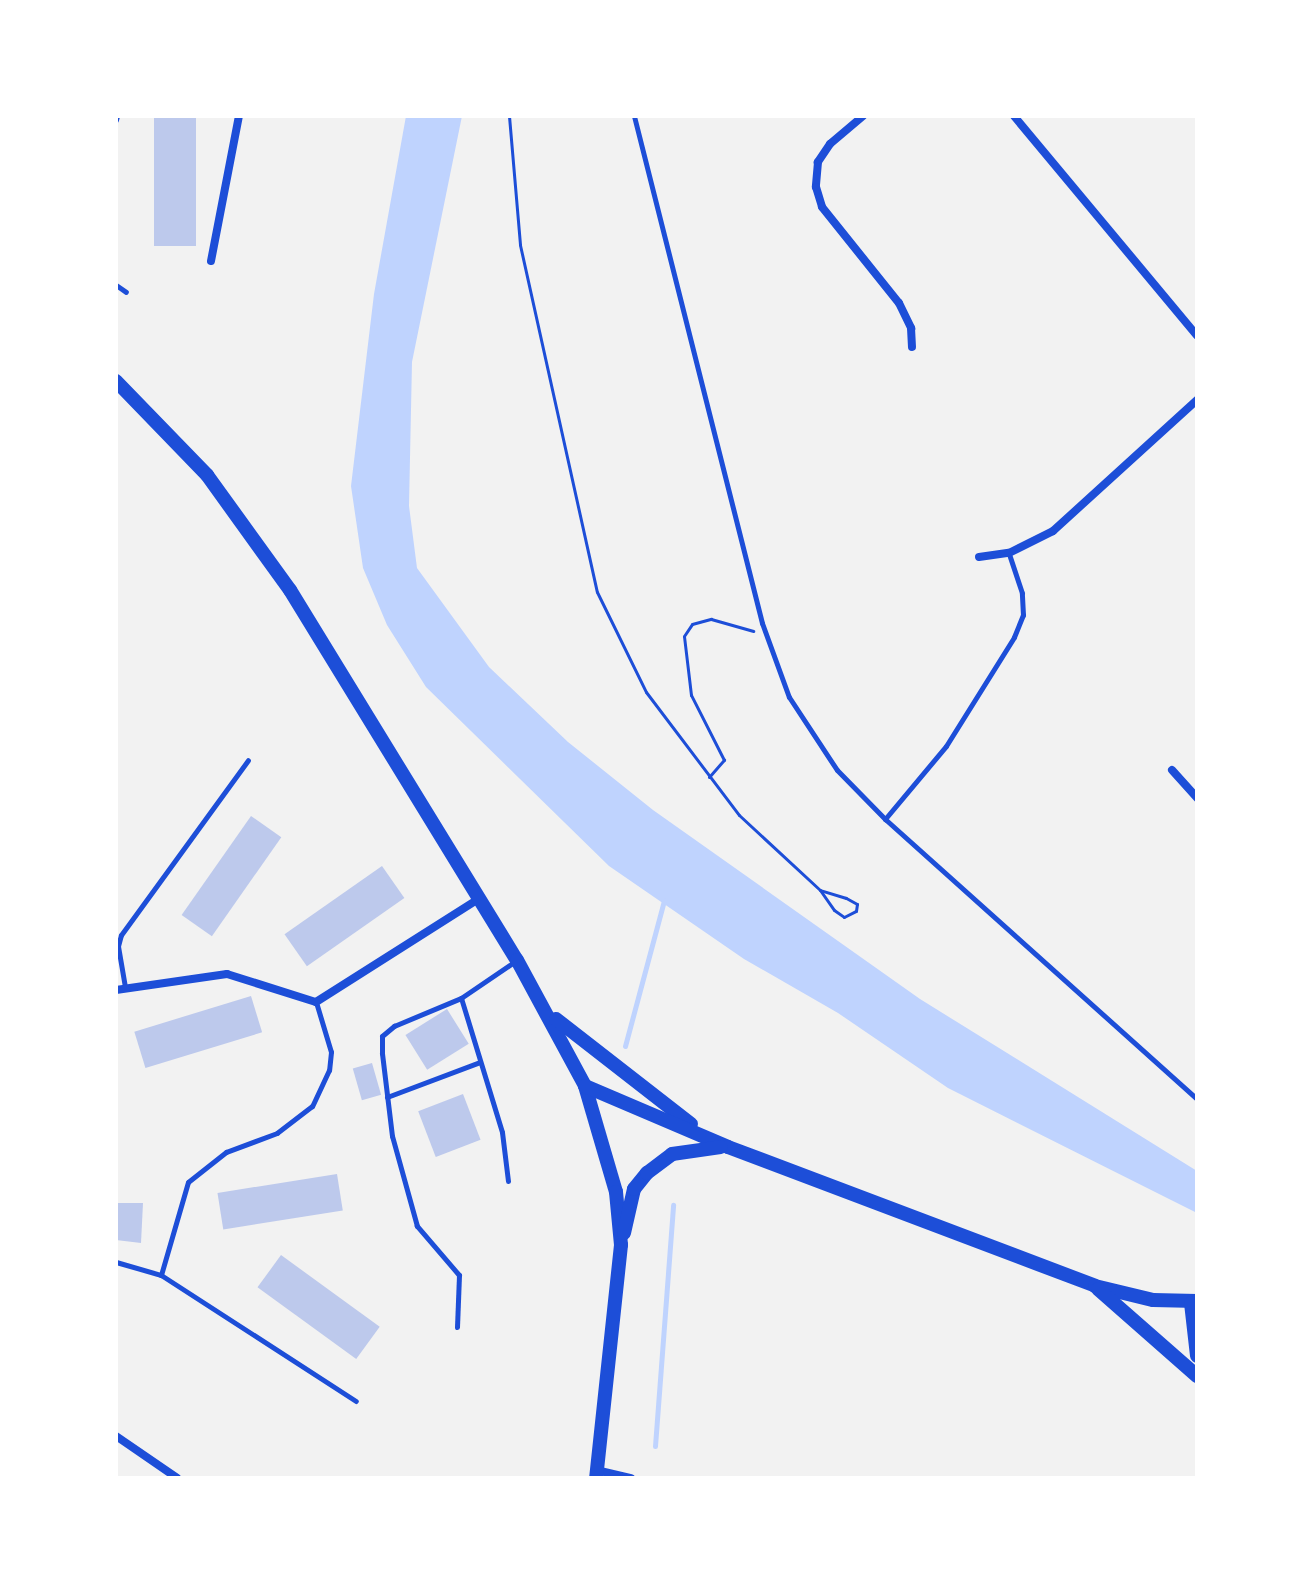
<!DOCTYPE html>
<html>
<head>
<meta charset="utf-8">
<style>
  body { margin:0 }
  #map { position:relative; width:1313px; height:1594px; overflow:hidden; background:#f2f2f2; font-family:Roboto,sans-serif }
  div>[style] { position:absolute }
  .water>* { inset:0; background:#bfd3fe }
  .stream>* { height:5px; margin:-2.5px; padding:0 2.5px; transform-origin:2.5px; border-radius:2.5px; background:#bfd3fe }
  .building>* { inset:0; background:#bdc9ec; transform-origin:0 0 }
  .path>* { height:3px; margin:-1.5px; padding:0 1.5px; transform-origin:1.5px; border-radius:1.5px; background:#1d4ed8 }
  .service>* { height:5px; margin:-2.5px; padding:0 2.5px; transform-origin:2.5px; border-radius:2.5px; background:#1d4ed8 }
  .minor>* { height:8px; margin:-4px; padding:0 4px; transform-origin:4px; border-radius:4px; background:#1d4ed8 }
  .tertiary>* { height:14px; margin:-7px; padding:0 7px; transform-origin:7px; border-radius:7px; background:#1d4ed8 }
  span { translate:-50% -50%; white-space:nowrap; text-align:center; line-height:1.15; -webkit-text-stroke:8px #fff; paint-order:stroke }
  .frame { position:absolute; inset:0; border:118px solid #fff; pointer-events:none }
</style>
</head>
<body>
<div id="map">
  <div class="water">
    <div style="clip-path:polygon(406px 116px,462px 116px,412px 362px,409px 506px,417px 568px,489px 667px,568px 742px,653px 810px,920px 999px,1197px 1171px,1197px 1213px,948px 1088px,838px 1013px,744px 959px,609px 866px,426px 687px,387px 625px,363px 568px,351px 486px,374px 294px)"></div>
  </div>
  <div class="stream">
    <div style="left:625px;top:1046px;width:151px;rotate:-75deg"></div>
    <div style="left:655px;top:1446px;width:242px;rotate:-85.7deg"></div>
  </div>
  <div class="building">
    <div style="left:154px;top:116px;width:42px;height:130px"></div>
    <div style="left:251px;top:816px;width:37px;height:121px;rotate:35deg"></div>
    <div style="left:382px;top:866px;width:39px;height:119px;rotate:55deg"></div>
    <div style="left:251px;top:996px;width:38px;height:122px;rotate:73deg"></div>
    <div style="left:447px;top:1009px;width:41px;height:49px;rotate:58deg"></div>
    <div style="left:372px;top:1063px;width:33px;height:20px;rotate:74deg"></div>
    <div style="left:463px;top:1094px;width:49px;height:48px;rotate:69deg"></div>
    <div style="left:337px;top:1174px;width:37px;height:121px;rotate:81deg"></div>
    <div style="clip-path:polygon(116px 1203px,143px 1203px,141px 1243px,116px 1240px)"></div>
    <div style="left:281px;top:1255px;width:122px;height:40px;rotate:36deg"></div>
  </div>
  <div class="path">
    <div style="left:509px;top:116px;width:129px;rotate:85.1deg"></div>
    <div style="left:520px;top:245px;width:355px;rotate:77.5deg"></div>
    <div style="left:597px;top:592px;width:111px;rotate:63.9deg"></div>
    <div style="left:646px;top:692px;width:154px;rotate:52.9deg"></div>
    <div style="left:739px;top:815px;width:110px;rotate:42.8deg"></div>
    <div style="left:820px;top:890px;width:24px;rotate:55deg"></div>
    <div style="left:834px;top:910px;width:12px;rotate:35deg"></div>
    <div style="left:844px;top:917px;width:13px;rotate:-27deg"></div>
    <div style="left:856px;top:911px;width:7px;rotate:-82deg"></div>
    <div style="left:857px;top:904px;width:13px;rotate:-151deg"></div>
    <div style="left:846px;top:898px;width:27px;rotate:-163deg"></div>
    <div style="left:709px;top:777px;width:23px;rotate:-49deg"></div>
    <div style="left:724px;top:760px;width:73px;rotate:-116.9deg"></div>
    <div style="left:691px;top:695px;width:59px;rotate:-96.8deg"></div>
    <div style="left:684px;top:636px;width:14px;rotate:-56deg"></div>
    <div style="left:692px;top:624px;width:20px;rotate:-15deg"></div>
    <div style="left:711px;top:619px;width:44px;rotate:15.9deg"></div>
  </div>
  <div class="service">
    <div style="left:634px;top:116px;width:523px;rotate:75.83deg"></div>
    <div style="left:762px;top:623px;width:79px;rotate:70deg"></div>
    <div style="left:789px;top:697px;width:87px;rotate:56.7deg"></div>
    <div style="left:837px;top:770px;width:69px;rotate:45.6deg"></div>
    <div style="left:885px;top:819px;width:419px;rotate:41.9deg"></div>
    <div style="left:116px;top:120px;width:4px;rotate:-76deg"></div>
    <div style="left:116px;top:285px;width:12px;rotate:35deg"></div>
    <div style="left:885px;top:819px;width:95px;rotate:-50.1deg"></div>
    <div style="left:946px;top:746px;width:128px;rotate:-58deg"></div>
    <div style="left:1014px;top:637px;width:24px;rotate:-68deg"></div>
    <div style="left:1023px;top:615px;width:22px;rotate:-93deg"></div>
    <div style="left:1022px;top:593px;width:41px;rotate:-108.4deg"></div>
    <div style="left:125px;top:987px;width:42px;rotate:-99.7deg"></div>
    <div style="left:118px;top:946px;width:11px;rotate:-75deg"></div>
    <div style="left:121px;top:935px;width:216px;rotate:-54deg"></div>
    <div style="left:316px;top:1002px;width:52px;rotate:73.3deg"></div>
    <div style="left:331px;top:1052px;width:18px;rotate:96deg"></div>
    <div style="left:329px;top:1070px;width:40px;rotate:115deg"></div>
    <div style="left:312px;top:1106px;width:44px;rotate:142.4deg"></div>
    <div style="left:277px;top:1133px;width:54px;rotate:159.6deg"></div>
    <div style="left:226px;top:1152px;width:48px;rotate:141.7deg"></div>
    <div style="left:188px;top:1182px;width:97px;rotate:106.2deg"></div>
    <div style="left:161px;top:1275px;width:232px;rotate:32.9deg"></div>
    <div style="left:387px;top:1097px;width:99px;rotate:-20.6deg"></div>
    <div style="left:508px;top:1181px;width:49px;rotate:-97deg"></div>
    <div style="left:502px;top:1132px;width:140px;rotate:-107deg"></div>
    <div style="left:461px;top:998px;width:68px;rotate:-34.2deg"></div>
    <div style="left:116px;top:1262px;width:47px;rotate:16.1deg"></div>
    <div style="left:457px;top:1327px;width:52px;rotate:-87.8deg"></div>
    <div style="left:459px;top:1275px;width:65px;rotate:-130.6deg"></div>
    <div style="left:417px;top:1226px;width:93px;rotate:-105.5deg"></div>
    <div style="left:392px;top:1136px;width:84px;rotate:-96.9deg"></div>
    <div style="left:382px;top:1053px;width:17px;rotate:-90deg"></div>
    <div style="left:382px;top:1036px;width:16px;rotate:-40deg"></div>
    <div style="left:394px;top:1026px;width:73px;rotate:-22.7deg"></div>
  </div>
  <div class="minor">
    <div style="left:863px;top:116px;width:43px;rotate:139.7deg"></div>
    <div style="left:830px;top:144px;width:22px;rotate:124deg"></div>
    <div style="left:818px;top:162px;width:25px;rotate:95deg"></div>
    <div style="left:816px;top:187px;width:21px;rotate:73deg"></div>
    <div style="left:822px;top:207px;width:123px;rotate:51.3deg"></div>
    <div style="left:899px;top:303px;width:28px;rotate:64deg"></div>
    <div style="left:911px;top:328px;width:19px;rotate:87deg"></div>
    <div style="left:1014px;top:116px;width:286px;rotate:50.2deg"></div>
    <div style="left:211px;top:261px;width:148px;rotate:-79.1deg"></div>
    <div style="left:979px;top:557px;width:30px;rotate:-8deg"></div>
    <div style="left:1009px;top:553px;width:49px;rotate:-26.6deg"></div>
    <div style="left:1053px;top:531px;width:195px;rotate:-42.3deg"></div>
    <div style="left:1172px;top:770px;width:38px;rotate:48deg"></div>
    <div style="left:116px;top:990px;width:112px;rotate:-8.2deg"></div>
    <div style="left:227px;top:974px;width:93px;rotate:17.5deg"></div>
    <div style="left:316px;top:1002px;width:194px;rotate:-32.4deg"></div>
    <div style="left:116px;top:1436px;width:74px;rotate:34.5deg"></div>
    <div style="left:596px;top:1470px;width:36px;rotate:13deg"></div>
  </div>
  <div class="tertiary">
    <div style="left:116px;top:381px;width:131px;rotate:45.9deg"></div>
    <div style="left:207px;top:475px;width:142px;rotate:54.2deg"></div>
    <div style="left:290px;top:590px;width:434px;rotate:58.5deg"></div>
    <div style="left:517px;top:960px;width:143px;rotate:61.6deg"></div>
    <div style="left:585px;top:1086px;width:110px;rotate:73.7deg"></div>
    <div style="left:616px;top:1192px;width:53px;rotate:84.6deg"></div>
    <div style="left:621px;top:1245px;width:234px;rotate:96.1deg"></div>
    <div style="left:556px;top:1019px;width:171px;rotate:37.9deg"></div>
    <div style="left:585px;top:1086px;width:155px;rotate:23.1deg"></div>
    <div style="left:728px;top:1147px;width:392px;rotate:20.7deg"></div>
    <div style="left:1095px;top:1286px;width:60px;rotate:13.6deg"></div>
    <div style="left:1153px;top:1300px;width:44px;rotate:1.3deg"></div>
    <div style="left:624px;top:1233px;width:45px;rotate:-77.2deg"></div>
    <div style="left:634px;top:1189px;width:21px;rotate:-51deg"></div>
    <div style="left:647px;top:1173px;width:31px;rotate:-37deg"></div>
    <div style="left:672px;top:1154px;width:49px;rotate:-8.1deg"></div>
    <div style="left:1098px;top:1289px;width:132px;rotate:41.3deg"></div>
    <div style="left:1191px;top:1303px;width:53px;rotate:83.5deg"></div>
  </div>
  <div class="frame"></div>
</div>
</body>
</html>
